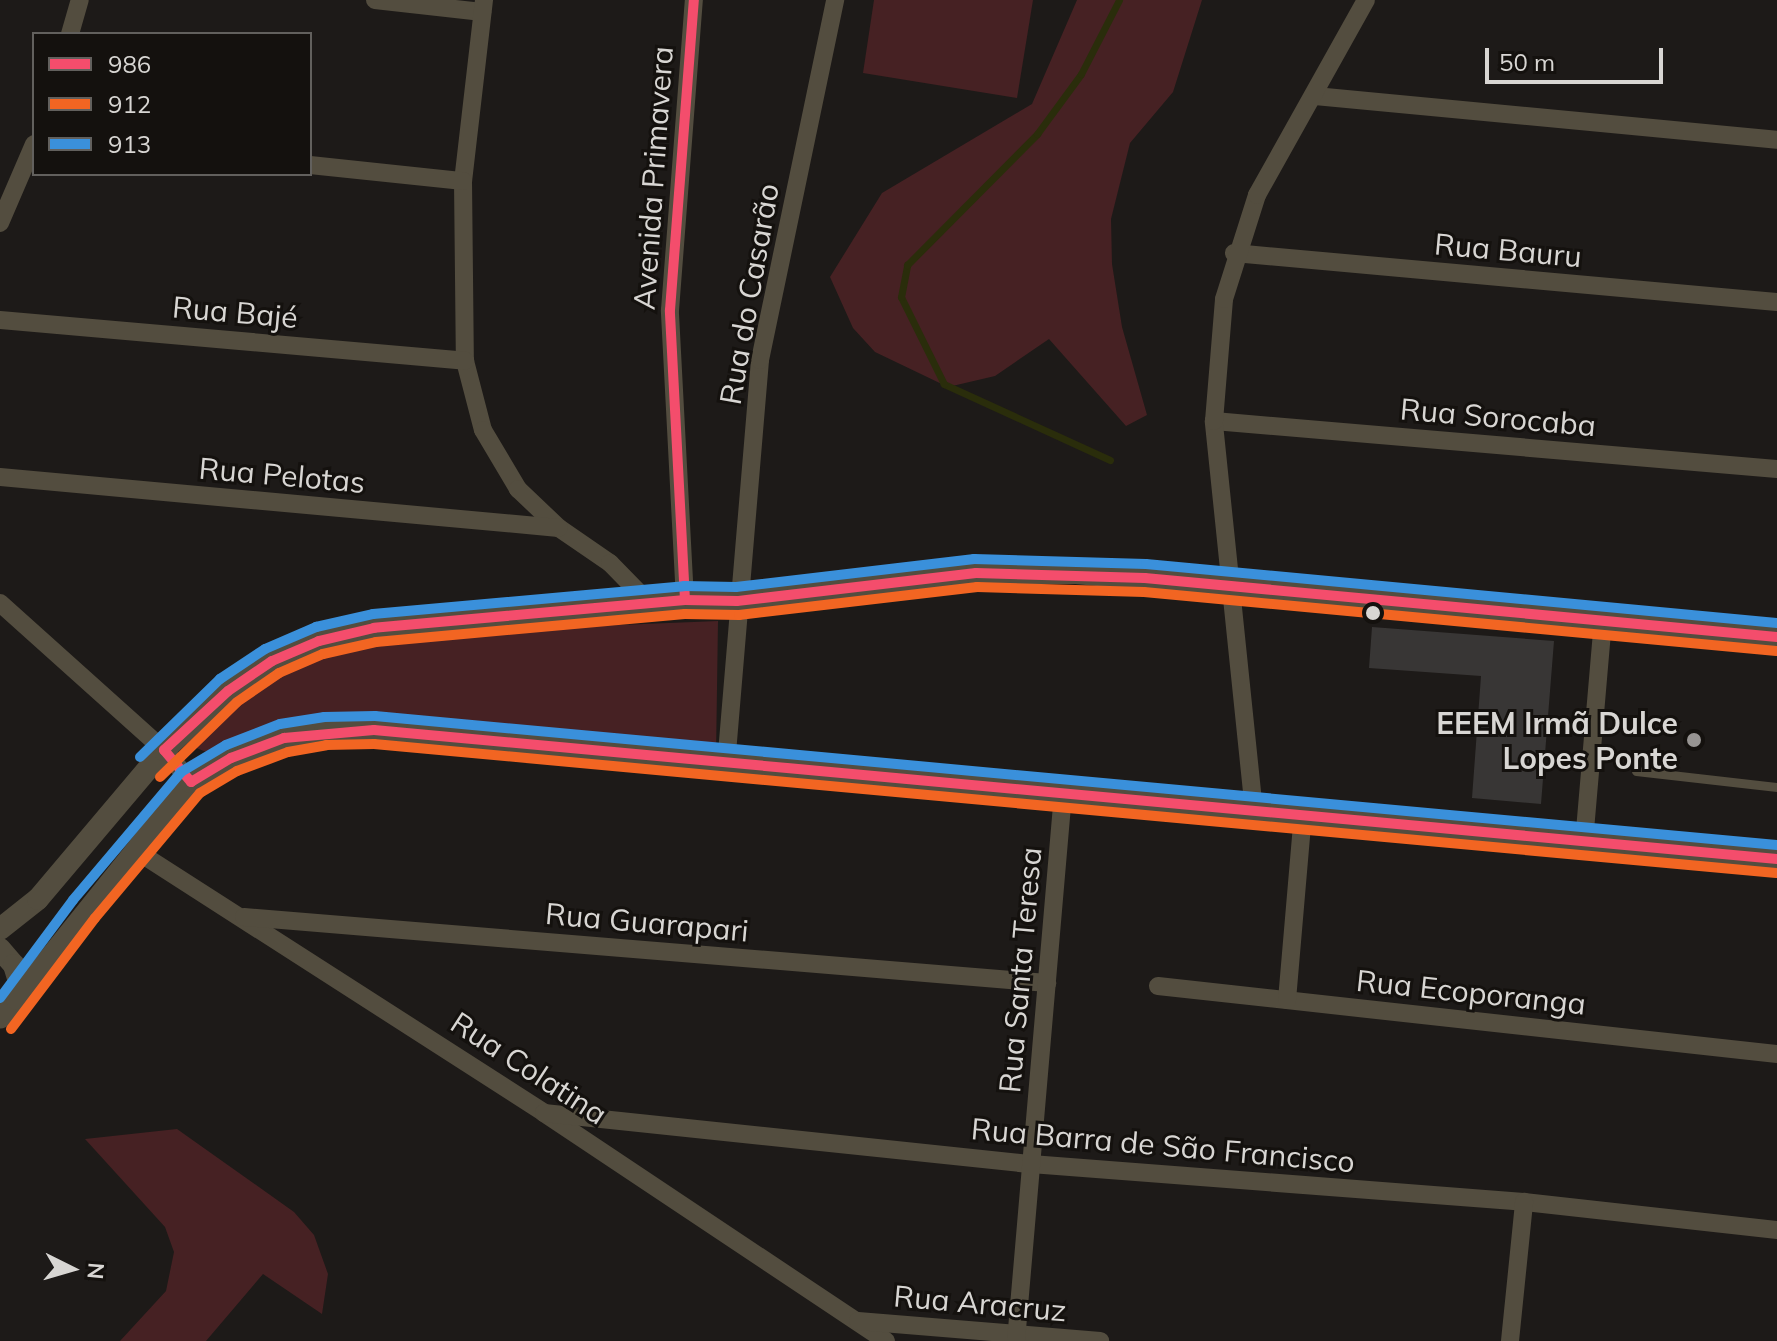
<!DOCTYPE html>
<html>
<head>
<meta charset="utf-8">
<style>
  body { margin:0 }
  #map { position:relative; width:1777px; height:1341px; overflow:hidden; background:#1d1a18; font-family:Mulish,sans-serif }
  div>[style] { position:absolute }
  .green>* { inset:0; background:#462123 }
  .stream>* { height:7px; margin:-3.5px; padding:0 3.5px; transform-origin:3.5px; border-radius:3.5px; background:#2a2d0b }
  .building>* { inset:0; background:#383635 }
  .service>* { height:9px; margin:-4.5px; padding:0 4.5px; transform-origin:4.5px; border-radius:4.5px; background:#534d3f }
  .minor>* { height:18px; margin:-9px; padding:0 9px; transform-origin:9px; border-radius:9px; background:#534d3f }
  .tertiary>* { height:22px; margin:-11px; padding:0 11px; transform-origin:11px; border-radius:11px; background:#534d3f }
  .bus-1>* { height:10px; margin:-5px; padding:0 5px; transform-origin:5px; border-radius:5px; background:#f44d6c }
  .bus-2>* { height:10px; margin:-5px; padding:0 5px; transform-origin:5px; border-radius:5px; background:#f26522 }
  .bus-3>* { height:10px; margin:-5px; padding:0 5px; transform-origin:5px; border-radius:5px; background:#3a90db }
  .dots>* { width:22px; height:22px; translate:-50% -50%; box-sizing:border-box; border:4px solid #14110e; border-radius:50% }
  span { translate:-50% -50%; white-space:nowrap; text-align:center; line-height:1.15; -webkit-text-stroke:6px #14110e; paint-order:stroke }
  .street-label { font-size:30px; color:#d8d6d3 }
  .poi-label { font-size:30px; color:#d8d6d3; font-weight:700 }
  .right { translate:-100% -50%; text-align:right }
  .legend { position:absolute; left:32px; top:32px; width:280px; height:144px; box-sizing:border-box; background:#14110e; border:2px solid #62605d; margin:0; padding:10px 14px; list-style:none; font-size:24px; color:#d8d6d3 }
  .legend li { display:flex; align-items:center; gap:16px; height:40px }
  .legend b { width:40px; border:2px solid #62605d }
  .north { position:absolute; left:32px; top:1229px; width:80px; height:80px; -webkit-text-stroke:6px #14110e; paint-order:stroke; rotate:95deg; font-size:22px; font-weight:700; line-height:32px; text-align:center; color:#d8d6d3 }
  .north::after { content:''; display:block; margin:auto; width:28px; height:36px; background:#d8d6d3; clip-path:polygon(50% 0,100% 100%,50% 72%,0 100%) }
  .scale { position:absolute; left:1485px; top:48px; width:178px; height:36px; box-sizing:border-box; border:4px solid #d8d6d3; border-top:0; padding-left:10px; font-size:24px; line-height:28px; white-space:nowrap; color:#d8d6d3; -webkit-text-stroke:6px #14110e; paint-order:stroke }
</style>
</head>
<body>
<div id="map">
  <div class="green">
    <div style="clip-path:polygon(874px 0,1033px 0,1017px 98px,863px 73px)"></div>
    <div style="clip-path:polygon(1077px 0,1202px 0,1173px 92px,1130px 143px,1111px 219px,1112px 264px,1122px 327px,1147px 415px,1126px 426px,1049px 339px,995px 376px,948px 387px,875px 352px,853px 328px,830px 277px,882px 193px,1032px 104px)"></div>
    <div style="clip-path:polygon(718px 621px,716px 756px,404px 717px,285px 723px,214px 755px,181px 742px,231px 700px,280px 670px,325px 651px,445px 632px)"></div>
    <div style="clip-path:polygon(177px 1129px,294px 1212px,314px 1235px,328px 1274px,322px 1314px,263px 1274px,206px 1341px,120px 1341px,166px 1291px,174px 1252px,165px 1227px,85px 1139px)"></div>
  </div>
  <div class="stream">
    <div style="left:1110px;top:460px;width:183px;rotate:-155.4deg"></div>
    <div style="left:944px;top:384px;width:97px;rotate:-116.3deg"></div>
    <div style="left:901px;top:297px;width:33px;rotate:-79deg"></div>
    <div style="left:907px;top:265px;width:185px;rotate:-45.2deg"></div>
    <div style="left:1037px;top:134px;width:74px;rotate:-53.7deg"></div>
    <div style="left:1081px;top:74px;width:83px;rotate:-62.8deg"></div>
  </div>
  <div class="building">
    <div style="clip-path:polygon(1372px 627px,1554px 641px,1541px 804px,1472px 798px,1481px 676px,1369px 668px)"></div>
  </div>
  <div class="service">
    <div style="left:1636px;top:771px;width:142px;rotate:6.5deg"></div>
  </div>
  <div class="minor">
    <div style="left:375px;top:0;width:108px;rotate:6.4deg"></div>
    <div style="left:484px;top:0;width:182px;rotate:96.6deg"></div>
    <div style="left:463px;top:181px;width:180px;rotate:89.4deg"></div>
    <div style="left:465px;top:361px;width:71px;rotate:75.4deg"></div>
    <div style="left:483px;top:430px;width:69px;rotate:59.3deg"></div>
    <div style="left:518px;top:489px;width:57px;rotate:43.6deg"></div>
    <div style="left:559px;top:528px;width:62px;rotate:34.5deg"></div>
    <div style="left:610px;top:563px;width:57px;rotate:45.7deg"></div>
    <div style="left:70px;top:34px;width:35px;rotate:-74deg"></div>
    <div style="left:1315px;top:96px;width:464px;rotate:5.4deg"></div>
    <div style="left:310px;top:165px;width:154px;rotate:6deg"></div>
    <div style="left:0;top:223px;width:86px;rotate:-66.7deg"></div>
    <div style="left:1234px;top:253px;width:545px;rotate:5.16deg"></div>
    <div style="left:0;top:320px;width:467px;rotate:5deg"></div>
    <div style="left:1214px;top:421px;width:565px;rotate:4.87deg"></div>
    <div style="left:0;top:477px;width:561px;rotate:5.21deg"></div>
    <div style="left:685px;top:600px;width:290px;rotate:-93deg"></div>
    <div style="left:670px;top:310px;width:311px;rotate:-85.6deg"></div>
    <div style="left:0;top:603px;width:220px;rotate:41.9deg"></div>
    <div style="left:164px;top:750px;width:42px;rotate:49.8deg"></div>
    <div style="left:726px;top:765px;width:406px;rotate:-85.2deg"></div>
    <div style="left:760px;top:360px;width:368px;rotate:-78.2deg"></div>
    <div style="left:1254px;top:811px;width:392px;rotate:-95.9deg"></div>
    <div style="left:1214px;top:421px;width:122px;rotate:-85.3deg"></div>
    <div style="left:1224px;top:299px;width:109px;rotate:-72.4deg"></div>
    <div style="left:1257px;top:195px;width:223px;rotate:-60.8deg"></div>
    <div style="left:1584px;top:842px;width:221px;rotate:-85.1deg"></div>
    <div style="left:135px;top:850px;width:486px;rotate:32.7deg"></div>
    <div style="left:544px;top:1113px;width:411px;rotate:33.7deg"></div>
    <div style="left:244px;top:917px;width:806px;rotate:4.7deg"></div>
    <div style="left:1158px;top:986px;width:623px;rotate:6.27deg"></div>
    <div style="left:1287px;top:1000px;width:186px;rotate:-85.1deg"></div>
    <div style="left:544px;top:1113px;width:490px;rotate:6deg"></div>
    <div style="left:1031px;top:1164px;width:494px;rotate:4.4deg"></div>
    <div style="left:1524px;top:1202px;width:255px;rotate:6.3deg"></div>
    <div style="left:858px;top:1321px;width:243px;rotate:4.7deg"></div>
    <div style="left:1016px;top:1341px;width:549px;rotate:-85.09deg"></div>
    <div style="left:1510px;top:1341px;width:140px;rotate:-84.2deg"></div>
  </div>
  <div class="tertiary">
    <div style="left:0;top:929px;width:48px;rotate:-38.3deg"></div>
    <div style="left:38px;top:899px;width:195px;rotate:-49.8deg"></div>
    <div style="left:164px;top:750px;width:87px;rotate:-42.7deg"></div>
    <div style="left:228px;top:691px;width:53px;rotate:-34.3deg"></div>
    <div style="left:272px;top:661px;width:51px;rotate:-23.1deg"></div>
    <div style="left:319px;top:641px;width:57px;rotate:-13.3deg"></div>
    <div style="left:374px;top:628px;width:312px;rotate:-5.1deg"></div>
    <div style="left:685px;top:600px;width:52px;rotate:1.1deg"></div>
    <div style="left:737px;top:601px;width:241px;rotate:-6.7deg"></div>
    <div style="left:976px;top:573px;width:100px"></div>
    <div style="left:1076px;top:573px;width:704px;rotate:5.22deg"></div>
    <div style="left:0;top:949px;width:21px;rotate:49deg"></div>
    <div style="left:14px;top:965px;width:17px;rotate:73deg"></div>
    <div style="left:19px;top:981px;width:18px;rotate:96deg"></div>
    <div style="left:17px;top:999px;width:25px;rotate:132deg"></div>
    <div style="left:17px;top:999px;width:278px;rotate:-51.3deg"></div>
    <div style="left:191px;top:782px;width:47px;rotate:-31deg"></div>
    <div style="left:231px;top:758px;width:57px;rotate:-20.7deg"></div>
    <div style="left:284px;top:738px;width:42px;rotate:-9.7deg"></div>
    <div style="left:325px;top:731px;width:49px;rotate:-1.2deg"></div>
    <div style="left:374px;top:730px;width:1409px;rotate:5.25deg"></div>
  </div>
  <div class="bus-1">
    <div style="left:685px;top:600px;width:290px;rotate:-93deg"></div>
    <div style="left:670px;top:310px;width:311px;rotate:-85.6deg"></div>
    <div style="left:1777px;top:637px;width:635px;rotate:-174.67deg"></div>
    <div style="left:1145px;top:578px;width:169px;rotate:-178.3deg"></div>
    <div style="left:976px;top:573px;width:241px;rotate:173.3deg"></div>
    <div style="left:737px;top:601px;width:52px;rotate:-178.9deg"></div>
    <div style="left:685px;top:600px;width:312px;rotate:174.9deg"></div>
    <div style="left:374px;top:628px;width:57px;rotate:166.7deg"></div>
    <div style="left:319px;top:641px;width:51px;rotate:156.9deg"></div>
    <div style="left:272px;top:661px;width:53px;rotate:145.7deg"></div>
    <div style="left:228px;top:691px;width:87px;rotate:137.3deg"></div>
    <div style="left:164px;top:750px;width:42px;rotate:49.8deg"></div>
    <div style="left:191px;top:782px;width:47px;rotate:-31deg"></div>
    <div style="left:231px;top:758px;width:57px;rotate:-20.7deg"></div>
    <div style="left:284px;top:738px;width:90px;rotate:-5.1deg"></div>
    <div style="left:374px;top:730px;width:1409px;rotate:5.25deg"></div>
  </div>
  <div class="bus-2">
    <div style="left:160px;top:777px;width:107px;rotate:-44.2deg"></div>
    <div style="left:237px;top:702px;width:51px;rotate:-34.6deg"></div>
    <div style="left:279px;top:673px;width:48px;rotate:-23.4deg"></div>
    <div style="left:323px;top:654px;width:54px;rotate:-12.8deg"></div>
    <div style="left:376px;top:642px;width:310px;rotate:-5.2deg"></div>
    <div style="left:685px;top:614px;width:54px;rotate:1.1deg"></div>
    <div style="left:739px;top:615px;width:240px;rotate:-6.7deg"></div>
    <div style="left:977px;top:587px;width:167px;rotate:1.7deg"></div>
    <div style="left:1144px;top:592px;width:635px;rotate:5.33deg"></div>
    <div style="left:11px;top:1029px;width:139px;rotate:-52.9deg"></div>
    <div style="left:95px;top:918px;width:163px;rotate:-50deg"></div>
    <div style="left:200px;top:793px;width:43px;rotate:-30.7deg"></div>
    <div style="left:237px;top:771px;width:54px;rotate:-20.4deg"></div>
    <div style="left:288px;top:752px;width:39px;rotate:-10deg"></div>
    <div style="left:326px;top:745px;width:48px;rotate:-1.2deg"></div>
    <div style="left:374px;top:744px;width:1408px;rotate:5.26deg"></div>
  </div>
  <div class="bus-3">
    <div style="left:140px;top:757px;width:112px;rotate:-44.3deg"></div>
    <div style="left:220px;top:679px;width:54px;rotate:-33.7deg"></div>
    <div style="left:265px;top:649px;width:56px;rotate:-23.3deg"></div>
    <div style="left:316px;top:627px;width:58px;rotate:-12.8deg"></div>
    <div style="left:373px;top:614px;width:312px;rotate:-5.1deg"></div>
    <div style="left:684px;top:586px;width:52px;rotate:1.1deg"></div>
    <div style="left:736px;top:587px;width:240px;rotate:-6.7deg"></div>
    <div style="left:974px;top:559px;width:172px;rotate:1.7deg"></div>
    <div style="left:1146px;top:564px;width:634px;rotate:5.34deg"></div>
    <div style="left:0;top:998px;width:122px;rotate:-53.3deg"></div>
    <div style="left:73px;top:900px;width:167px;rotate:-49.8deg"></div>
    <div style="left:181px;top:772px;width:52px;rotate:-31deg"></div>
    <div style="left:226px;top:745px;width:58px;rotate:-21.3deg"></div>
    <div style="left:280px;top:724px;width:45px;rotate:-9deg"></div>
    <div style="left:324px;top:717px;width:51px;rotate:-1.1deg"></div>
    <div style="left:375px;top:716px;width:1408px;rotate:5.26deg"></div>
  </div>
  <div class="dots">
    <div style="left:1373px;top:613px;background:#d8d6d3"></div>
    <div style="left:1694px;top:740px;background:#979492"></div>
  </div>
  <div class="street-label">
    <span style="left:653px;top:178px;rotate:-86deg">Avenida Primavera</span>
    <span style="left:1508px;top:250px;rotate:5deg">Rua Bauru</span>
    <span style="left:749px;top:294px;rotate:-80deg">Rua do Casarão</span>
    <span style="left:235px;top:312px;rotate:5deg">Rua Bajé</span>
    <span style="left:1498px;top:417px;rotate:5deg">Rua Sorocaba</span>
    <span style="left:282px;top:475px;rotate:5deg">Rua Pelotas</span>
    <span style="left:647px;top:922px;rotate:5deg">Rua Guarapari</span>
    <span style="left:1020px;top:970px;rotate:-85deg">Rua Santa Teresa</span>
    <span style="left:1471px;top:992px;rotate:6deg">Rua Ecoporanga</span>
    <span style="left:529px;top:1068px;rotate:33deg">Rua Colatina</span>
    <span style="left:1163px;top:1145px;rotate:5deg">Rua Barra de São Francisco</span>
    <span style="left:980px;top:1303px;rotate:5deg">Rua Aracruz</span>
  </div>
  <div class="poi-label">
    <span class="right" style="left:1678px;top:740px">EEEM Irmã Dulce<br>Lopes Ponte</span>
  </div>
  <ul class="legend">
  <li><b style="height:10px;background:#f44d6c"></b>986</li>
  <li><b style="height:10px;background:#f26522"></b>912</li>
  <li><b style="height:10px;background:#3a90db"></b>913</li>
  </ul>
  <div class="north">N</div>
  <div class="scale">50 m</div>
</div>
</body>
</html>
